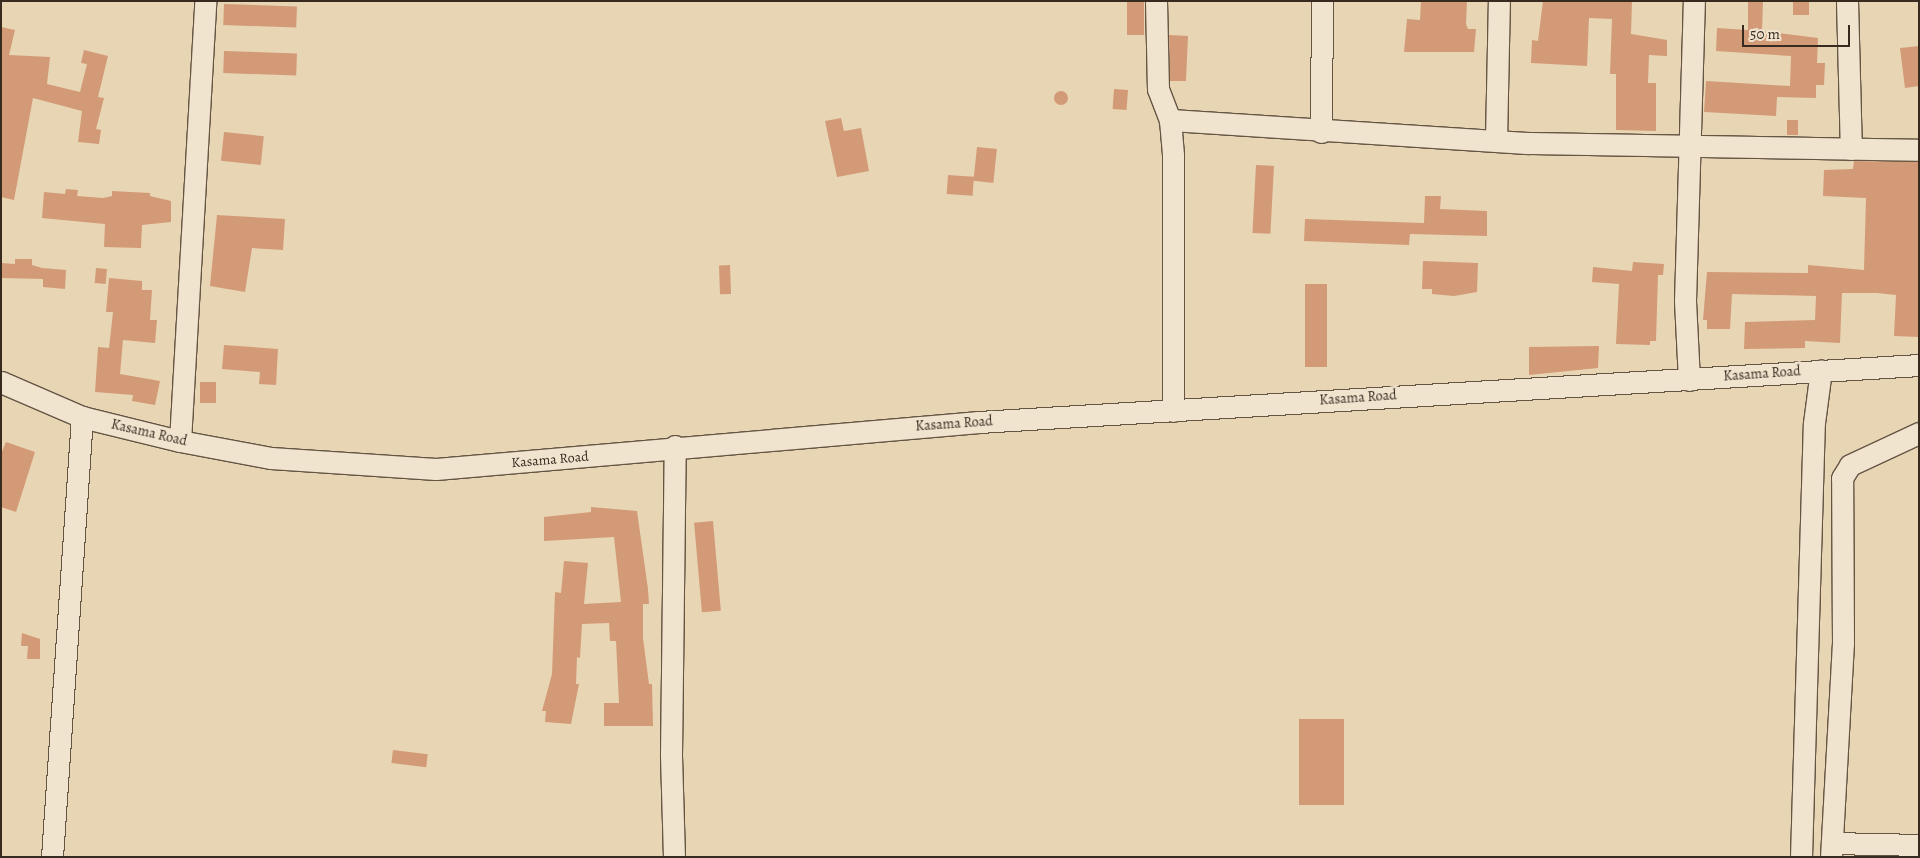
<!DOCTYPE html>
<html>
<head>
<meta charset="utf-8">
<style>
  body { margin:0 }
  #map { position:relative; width:1920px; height:858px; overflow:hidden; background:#e8d5b3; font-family:Alegreya,serif }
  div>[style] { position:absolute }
  .building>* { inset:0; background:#d39a78; transform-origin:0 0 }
  .round { border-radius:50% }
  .roads { filter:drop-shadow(1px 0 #655545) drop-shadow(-1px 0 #655545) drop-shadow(0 1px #655545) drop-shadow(0 -1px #655545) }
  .minor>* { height:21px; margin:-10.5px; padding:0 10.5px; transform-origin:10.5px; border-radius:10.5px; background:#f0e4ce }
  span { translate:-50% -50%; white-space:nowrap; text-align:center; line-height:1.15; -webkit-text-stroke:5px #f0e4ce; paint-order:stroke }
  .street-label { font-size:14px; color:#392a20 }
  .frame { position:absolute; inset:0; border:2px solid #392a20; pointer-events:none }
  .scale { position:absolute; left:1742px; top:25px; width:108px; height:22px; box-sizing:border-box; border:2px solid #392a20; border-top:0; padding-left:6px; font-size:15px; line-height:18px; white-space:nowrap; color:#392a20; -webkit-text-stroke:4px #f0e4ce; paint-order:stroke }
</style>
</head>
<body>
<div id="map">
  <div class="building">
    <div style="left:1127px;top:1px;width:17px;height:34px"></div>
    <div style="clip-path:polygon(1421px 1px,1467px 1px,1466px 24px,1468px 29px,1476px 29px,1474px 52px,1404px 52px,1407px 19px,1420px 20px)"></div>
    <div style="clip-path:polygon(1543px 1px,1632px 1px,1631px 34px,1667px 40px,1667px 56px,1649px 55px,1648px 83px,1656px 83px,1656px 131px,1616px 130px,1616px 74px,1610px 74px,1612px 19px,1589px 18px,1587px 66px,1531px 63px,1532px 40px,1538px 41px)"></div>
    <div style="clip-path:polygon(1748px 1px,1763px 1px,1762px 31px,1818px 38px,1817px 63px,1825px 63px,1824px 85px,1816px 85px,1816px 98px,1777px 97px,1776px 116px,1704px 112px,1706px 81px,1790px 86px,1791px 56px,1716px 51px,1717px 28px,1748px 30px)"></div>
    <div style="left:1793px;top:1px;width:16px;height:14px"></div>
    <div style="left:224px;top:4px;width:73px;height:21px;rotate:2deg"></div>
    <div style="clip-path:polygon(1px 27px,15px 30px,9px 55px,50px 57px,47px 84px,80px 92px,87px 64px,81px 63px,84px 50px,108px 56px,98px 97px,104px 98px,96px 129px,101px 130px,99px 144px,78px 142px,82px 111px,33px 98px,14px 200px,1px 197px)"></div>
    <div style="clip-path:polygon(1169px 35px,1188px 36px,1186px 81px,1170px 81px)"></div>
    <div style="clip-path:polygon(1919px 46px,1919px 86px,1905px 88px,1900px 48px)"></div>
    <div style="left:224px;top:51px;width:73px;height:22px;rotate:2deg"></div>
    <div style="left:1114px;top:89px;width:14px;height:20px;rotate:4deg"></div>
    <div class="round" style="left:1054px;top:91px;width:14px;height:14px"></div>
    <div style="clip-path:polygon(841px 118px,844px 131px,861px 128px,869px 171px,837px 177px,825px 121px)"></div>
    <div style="left:1787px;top:120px;width:11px;height:15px"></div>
    <div style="left:224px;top:132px;width:40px;height:29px;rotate:6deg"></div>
    <div style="left:977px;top:147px;width:20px;height:34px;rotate:6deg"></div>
    <div style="clip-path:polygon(1854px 161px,1919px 162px,1919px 337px,1894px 336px,1896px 295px,1877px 293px,1842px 293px,1840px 343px,1805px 341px,1805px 348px,1744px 349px,1745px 322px,1815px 320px,1816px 296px,1732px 294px,1730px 329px,1707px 329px,1707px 320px,1703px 320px,1707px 272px,1808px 273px,1808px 265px,1864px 270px,1866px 198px,1823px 196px,1824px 170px,1853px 169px)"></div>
    <div style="left:1256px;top:165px;width:18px;height:68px;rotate:3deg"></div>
    <div style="left:948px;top:175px;width:26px;height:19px;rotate:4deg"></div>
    <div style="clip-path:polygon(66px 189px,78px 190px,77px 196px,103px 198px,112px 196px,112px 191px,150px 193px,150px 196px,171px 201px,171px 222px,142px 225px,141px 248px,104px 247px,105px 224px,42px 218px,44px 192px,65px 194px)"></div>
    <div style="clip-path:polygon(1425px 196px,1441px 196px,1440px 209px,1487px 211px,1487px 236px,1410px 234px,1409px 245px,1304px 241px,1305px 219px,1424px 223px)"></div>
    <div style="clip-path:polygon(217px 215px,285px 219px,283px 250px,252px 248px,245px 292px,210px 286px)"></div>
    <div style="clip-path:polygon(15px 259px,32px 259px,32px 265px,42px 268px,66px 270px,65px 289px,43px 287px,43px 279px,1px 278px,1px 263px,15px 264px)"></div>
    <div style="clip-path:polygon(1423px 261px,1478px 263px,1477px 292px,1454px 296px,1432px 294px,1432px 289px,1422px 289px)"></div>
    <div style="clip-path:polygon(1633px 262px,1664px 264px,1663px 275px,1658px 275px,1656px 341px,1650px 341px,1650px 345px,1616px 344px,1619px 284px,1592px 282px,1593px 267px,1632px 271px)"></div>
    <div style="left:730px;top:265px;width:29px;height:11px;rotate:88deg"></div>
    <div style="left:96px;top:268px;width:11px;height:15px;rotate:5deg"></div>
    <div style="clip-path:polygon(109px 278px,142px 281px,142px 290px,152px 290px,150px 320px,157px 320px,155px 343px,123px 340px,120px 374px,160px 381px,155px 405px,132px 401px,133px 395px,95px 392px,98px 347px,109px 348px,113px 312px,106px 312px)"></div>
    <div style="left:1305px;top:284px;width:22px;height:83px"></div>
    <div style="clip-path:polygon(224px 345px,278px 349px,276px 385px,259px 384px,260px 372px,222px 369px)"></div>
    <div style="clip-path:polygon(1599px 346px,1598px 368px,1529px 375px,1529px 347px)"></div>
    <div style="left:200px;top:382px;width:16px;height:21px"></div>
    <div style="clip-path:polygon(6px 442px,35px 452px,16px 512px,1px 507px,1px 454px)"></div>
    <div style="clip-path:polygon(591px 507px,637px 511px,648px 589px,649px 604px,643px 604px,643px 638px,649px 684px,652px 684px,653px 726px,604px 726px,604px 703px,619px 703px,616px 641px,610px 641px,609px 623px,582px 624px,580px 658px,577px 657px,576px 684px,579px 684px,571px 724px,545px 722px,546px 711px,542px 711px,552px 674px,555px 592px,561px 593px,564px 561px,588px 563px,584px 604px,621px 602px,614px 537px,544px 541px,544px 517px,591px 512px)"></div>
    <div style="left:713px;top:521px;width:90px;height:19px;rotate:85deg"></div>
    <div style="clip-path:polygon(22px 633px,40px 639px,40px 659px,27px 659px,28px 646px,21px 646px)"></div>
    <div style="left:1299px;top:719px;width:45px;height:86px"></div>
    <div style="left:393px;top:750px;width:35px;height:13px;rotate:7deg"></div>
  </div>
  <div class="roads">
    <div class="minor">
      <div style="left:1156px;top:1px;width:88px;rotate:88.7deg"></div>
      <div style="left:1158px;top:89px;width:33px;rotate:69deg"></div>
      <div style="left:1170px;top:120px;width:35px;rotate:85deg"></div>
      <div style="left:1173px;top:155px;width:256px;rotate:90deg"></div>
      <div style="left:1847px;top:1px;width:148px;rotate:88.5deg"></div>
      <div style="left:1170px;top:120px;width:358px;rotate:3.7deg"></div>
      <div style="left:1527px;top:143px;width:392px;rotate:1deg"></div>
      <div style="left:1321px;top:132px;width:131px;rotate:-89.6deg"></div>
      <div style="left:1496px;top:140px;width:139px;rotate:-88.8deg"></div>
      <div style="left:1689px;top:380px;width:79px;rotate:-92.9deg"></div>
      <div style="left:1685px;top:301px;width:300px;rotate:-88.3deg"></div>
      <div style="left:1px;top:382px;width:88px;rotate:23.4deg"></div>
      <div style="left:82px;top:417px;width:101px;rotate:13.8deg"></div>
      <div style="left:180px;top:441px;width:93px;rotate:10.6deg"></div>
      <div style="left:271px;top:458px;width:165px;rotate:3.8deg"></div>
      <div style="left:436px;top:469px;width:545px;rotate:-4.95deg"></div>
      <div style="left:979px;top:422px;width:942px;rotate:-3.47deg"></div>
      <div style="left:180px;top:441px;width:441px;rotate:-86.7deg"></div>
      <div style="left:1832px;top:843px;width:87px;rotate:1.3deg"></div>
      <div style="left:52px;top:857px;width:441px;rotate:-86.1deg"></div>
      <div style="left:674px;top:857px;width:103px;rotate:-91.7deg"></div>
      <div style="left:671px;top:754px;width:308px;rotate:-89.3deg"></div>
      <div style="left:1801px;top:857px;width:434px;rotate:-88.3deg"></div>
      <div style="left:1814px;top:423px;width:53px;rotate:-82.5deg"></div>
      <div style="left:1831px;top:857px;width:214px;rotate:-86.8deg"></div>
      <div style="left:1843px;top:643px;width:165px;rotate:-90.3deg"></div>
      <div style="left:1842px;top:478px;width:15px;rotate:-58deg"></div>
      <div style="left:1850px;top:465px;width:76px;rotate:-24.9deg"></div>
    </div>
  </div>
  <div class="street-label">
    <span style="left:1762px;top:374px;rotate:-4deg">Kasama Road</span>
    <span style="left:1358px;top:398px;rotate:-4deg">Kasama Road</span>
    <span style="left:954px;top:424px;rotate:-4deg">Kasama Road</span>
    <span style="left:149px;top:433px;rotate:13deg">Kasama Road</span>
    <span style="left:550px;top:460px;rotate:-5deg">Kasama Road</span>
  </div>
  <div class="frame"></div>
  <div class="scale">50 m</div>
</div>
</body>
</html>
